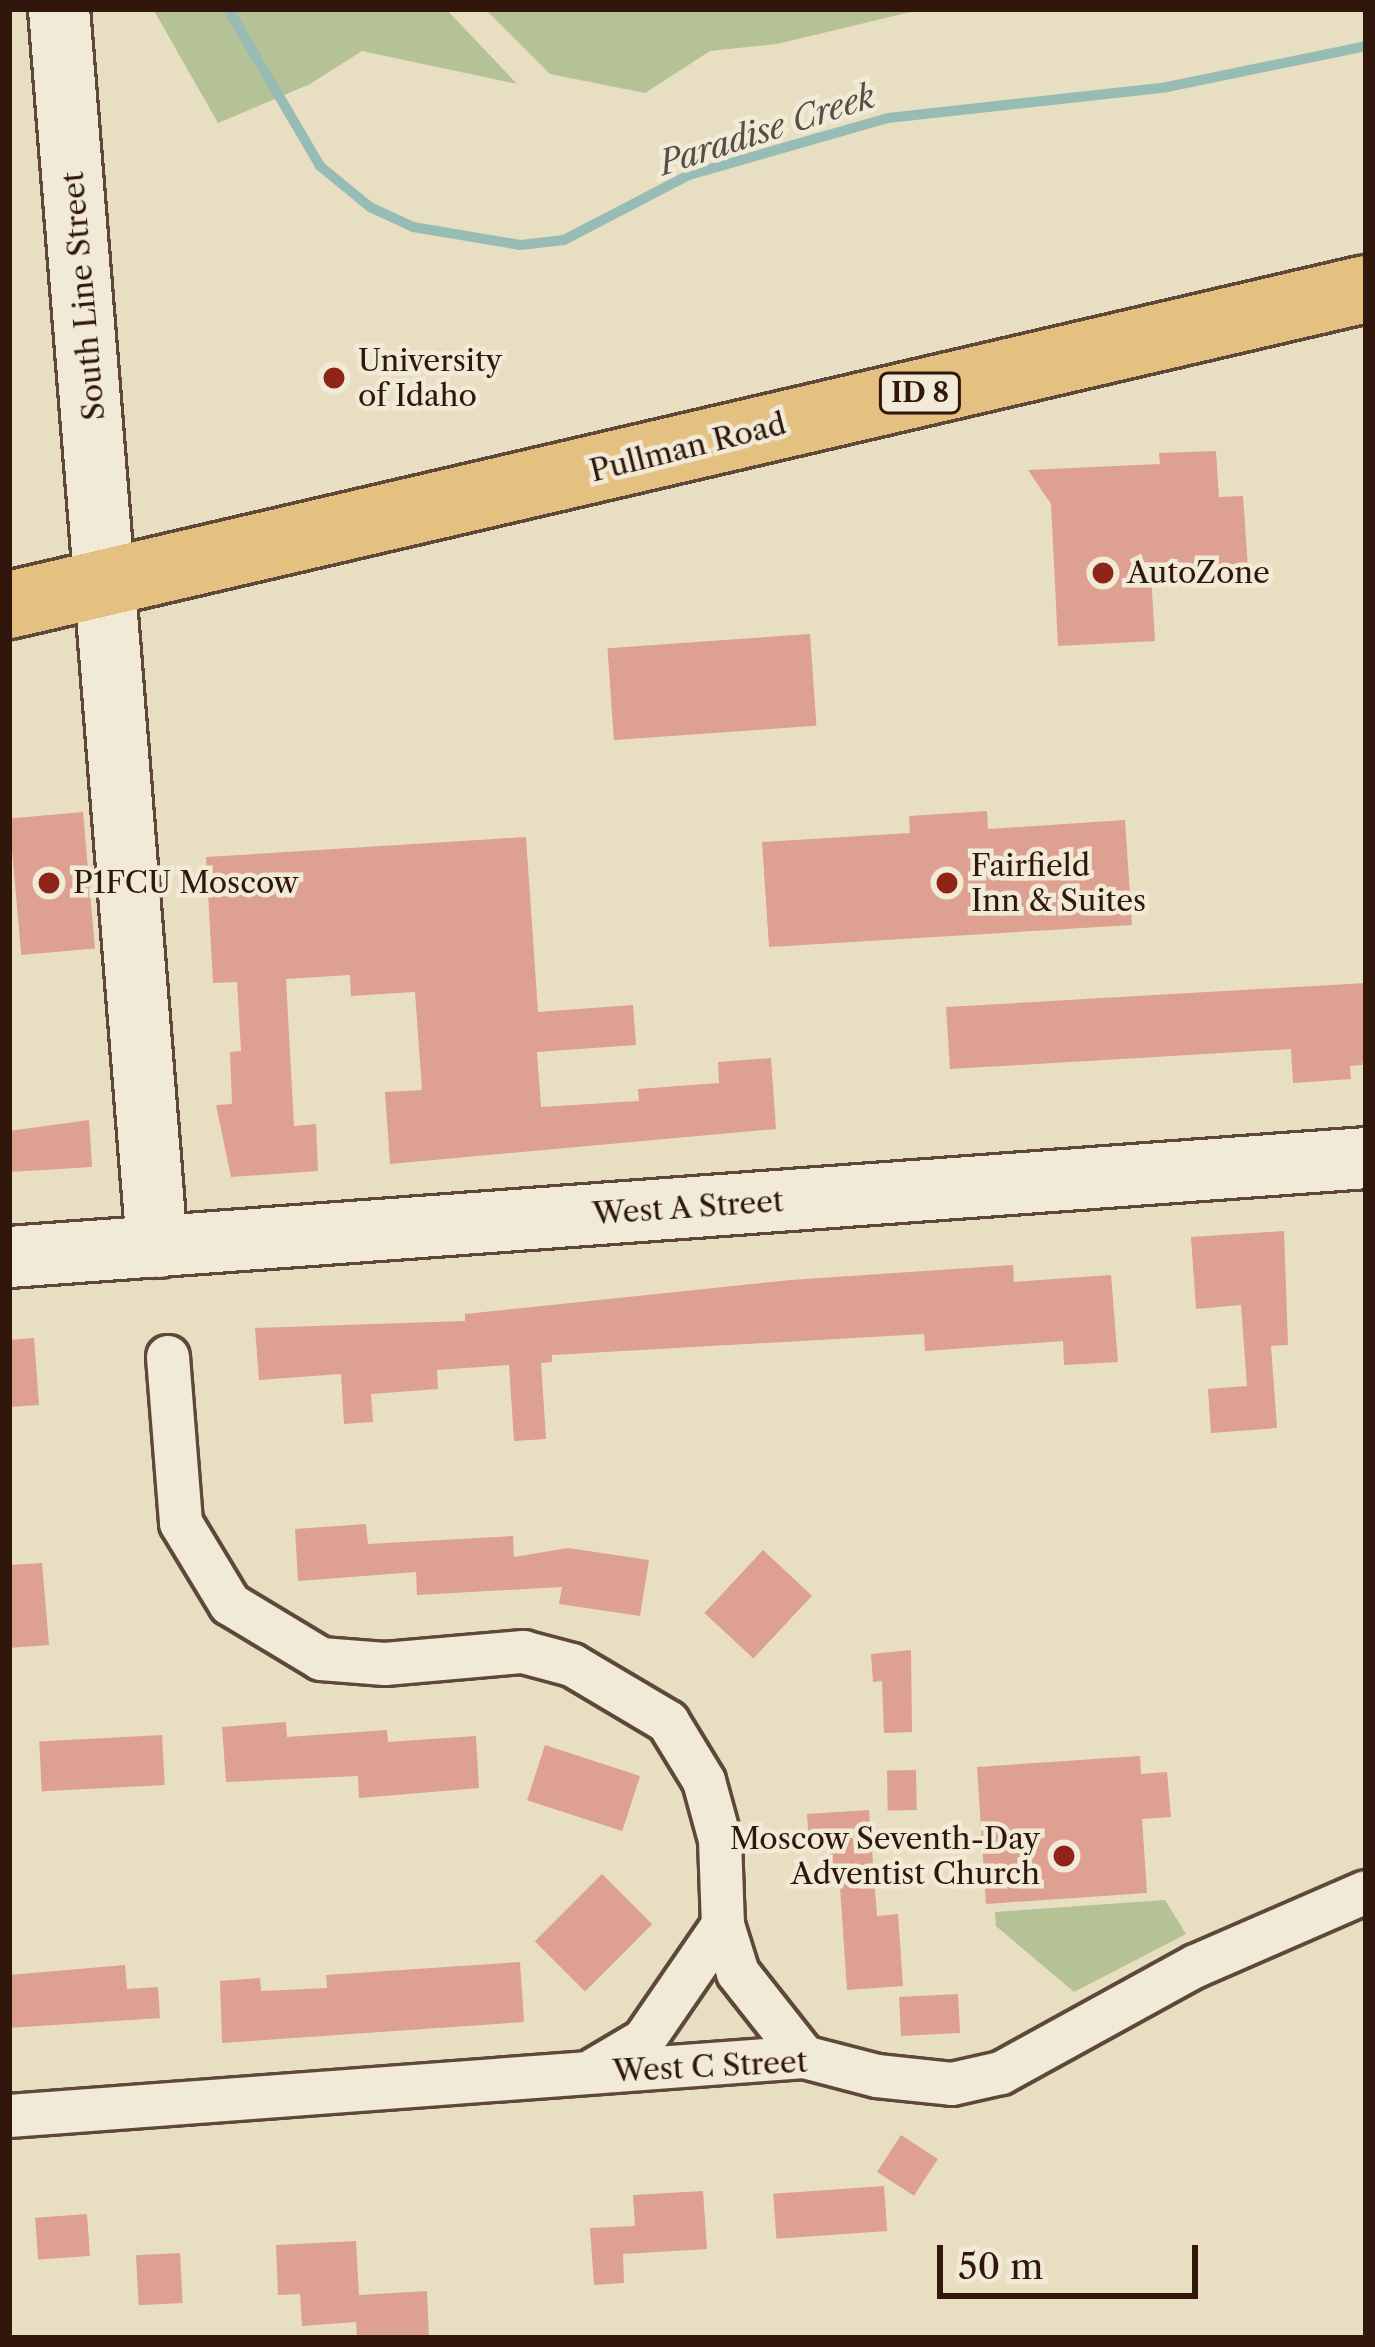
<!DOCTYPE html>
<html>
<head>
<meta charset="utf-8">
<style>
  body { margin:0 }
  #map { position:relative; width:1375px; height:2347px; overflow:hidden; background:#e8dfc2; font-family:"Libre Caslon Text",serif }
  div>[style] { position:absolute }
  .green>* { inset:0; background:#b4c295 }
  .stream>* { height:10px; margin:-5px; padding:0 5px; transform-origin:5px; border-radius:5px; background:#97bcb5 }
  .building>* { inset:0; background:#dda091; transform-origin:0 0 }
  .roads { filter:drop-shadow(3px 0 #5f483a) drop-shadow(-3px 0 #5f483a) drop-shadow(0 3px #5f483a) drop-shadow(0 -3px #5f483a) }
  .street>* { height:42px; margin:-21px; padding:0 21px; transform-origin:21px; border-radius:21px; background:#f0ead7 }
  .secondary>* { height:60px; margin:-30px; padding:0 30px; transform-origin:30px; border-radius:30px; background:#f0ead7 }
  .primary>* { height:66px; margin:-33px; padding:0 33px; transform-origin:33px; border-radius:33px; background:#e4c081 }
  .dots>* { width:33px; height:33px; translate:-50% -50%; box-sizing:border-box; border:6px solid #f0ead7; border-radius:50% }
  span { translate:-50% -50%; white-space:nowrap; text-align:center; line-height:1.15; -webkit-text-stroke:9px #f0ead7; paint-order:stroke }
  .shield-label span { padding:3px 9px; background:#f0ead7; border:3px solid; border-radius:9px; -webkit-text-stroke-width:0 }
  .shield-label { font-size:27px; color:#31160c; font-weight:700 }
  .street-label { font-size:30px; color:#31160c }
  .poi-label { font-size:30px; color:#31160c }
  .left { translate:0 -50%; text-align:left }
  .right { translate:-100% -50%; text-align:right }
  .water-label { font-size:33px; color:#555047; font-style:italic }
  .frame { position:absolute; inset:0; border:12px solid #31160c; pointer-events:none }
  .scale { position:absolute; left:937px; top:2245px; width:261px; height:54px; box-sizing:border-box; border:6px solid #31160c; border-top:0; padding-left:15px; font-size:36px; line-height:42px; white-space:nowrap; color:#31160c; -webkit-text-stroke:9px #f0ead7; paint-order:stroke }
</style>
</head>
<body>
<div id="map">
  <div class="green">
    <div style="clip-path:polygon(153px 9px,446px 9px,517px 84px,362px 51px,310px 84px,218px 123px)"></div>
    <div style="clip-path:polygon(485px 9px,923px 9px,777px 44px,710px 51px,645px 93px,550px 74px)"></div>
    <div style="clip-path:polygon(1165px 1900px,1186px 1934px,1074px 1992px,996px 1926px,995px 1912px)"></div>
  </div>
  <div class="stream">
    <div style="left:228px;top:9px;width:182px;rotate:59.6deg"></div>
    <div style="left:320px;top:166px;width:65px;rotate:39.4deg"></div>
    <div style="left:370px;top:207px;width:47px;rotate:24.9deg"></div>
    <div style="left:413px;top:227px;width:109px;rotate:9.5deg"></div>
    <div style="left:521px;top:245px;width:43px;rotate:-6.6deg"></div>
    <div style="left:564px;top:240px;width:141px;rotate:-27.5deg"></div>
    <div style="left:689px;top:175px;width:207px;rotate:-16deg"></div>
    <div style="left:888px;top:118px;width:281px;rotate:-6.3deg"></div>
    <div style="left:1167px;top:87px;width:203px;rotate:-11.6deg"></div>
  </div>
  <div class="building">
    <div style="clip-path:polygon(1216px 451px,1219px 497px,1243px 496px,1248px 568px,1151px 574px,1155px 641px,1058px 646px,1051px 504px,1028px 470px,1160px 464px,1159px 453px)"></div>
    <div style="left:810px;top:634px;width:92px;height:203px;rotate:86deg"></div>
    <div style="clip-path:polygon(987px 811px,988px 829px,1125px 820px,1132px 925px,769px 947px,762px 842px,910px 833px,909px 816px)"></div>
    <div style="left:83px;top:812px;width:137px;height:74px;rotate:85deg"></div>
    <div style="clip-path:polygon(526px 837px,538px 1012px,633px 1005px,636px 1045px,537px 1052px,541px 1107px,639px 1101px,638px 1089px,719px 1083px,718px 1062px,771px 1058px,776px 1129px,390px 1164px,385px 1092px,422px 1090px,415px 992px,351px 996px,350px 975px,286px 979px,294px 1126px,316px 1124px,318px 1171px,231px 1177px,216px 1105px,232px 1104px,230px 1052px,241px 1051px,237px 982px,213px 983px,206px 857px)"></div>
    <div style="clip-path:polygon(1366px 983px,1366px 1047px,1362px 1065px,1350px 1066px,1351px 1079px,1293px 1083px,1291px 1049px,950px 1069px,946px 1007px)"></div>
    <div style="clip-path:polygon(89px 1120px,92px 1167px,9px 1172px,9px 1131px)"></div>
    <div style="clip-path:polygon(1284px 1231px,1288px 1345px,1271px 1346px,1277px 1428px,1211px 1433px,1208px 1389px,1247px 1386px,1241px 1305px,1196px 1309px,1191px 1237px)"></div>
    <div style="clip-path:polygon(1013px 1265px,1014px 1282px,1111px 1275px,1118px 1362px,1064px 1365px,1063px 1341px,925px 1351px,924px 1334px,552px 1355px,552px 1362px,541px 1363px,546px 1439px,514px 1441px,509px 1365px,437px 1370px,438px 1389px,371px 1394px,373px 1422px,344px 1424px,341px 1374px,259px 1380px,255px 1328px,465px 1321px,465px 1314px,791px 1280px)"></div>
    <div style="clip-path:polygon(34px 1338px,39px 1405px,9px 1407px,9px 1340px)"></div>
    <div style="clip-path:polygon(366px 1524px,368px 1544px,513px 1536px,514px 1557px,568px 1548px,649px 1560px,640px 1616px,559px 1604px,562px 1587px,417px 1595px,416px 1572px,298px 1581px,295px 1529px)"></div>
    <div style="left:763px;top:1550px;width:67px;height:86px;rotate:43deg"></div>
    <div style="clip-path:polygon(42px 1563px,49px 1645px,9px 1648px,9px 1565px)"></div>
    <div style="clip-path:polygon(911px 1650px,912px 1732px,884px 1733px,882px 1681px,873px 1682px,871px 1654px)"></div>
    <div style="clip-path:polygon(286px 1722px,287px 1737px,387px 1730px,388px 1742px,476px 1736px,479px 1788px,359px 1798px,358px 1776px,226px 1782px,222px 1727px)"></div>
    <div style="left:162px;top:1735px;width:50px;height:123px;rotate:87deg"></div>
    <div style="left:545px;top:1745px;width:100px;height:58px;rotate:18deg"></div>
    <div style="clip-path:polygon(1140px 1756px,1141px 1774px,1167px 1772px,1171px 1817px,1142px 1819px,1147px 1893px,986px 1904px,977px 1767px)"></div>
    <div style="left:916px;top:1770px;width:40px;height:29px;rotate:89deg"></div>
    <div style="clip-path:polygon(869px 1810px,877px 1916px,898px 1914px,903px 1986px,847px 1990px,839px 1872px,831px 1873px,829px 1840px,809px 1841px,807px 1814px)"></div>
    <div style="left:602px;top:1874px;width:71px;height:95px;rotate:45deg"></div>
    <div style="clip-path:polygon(520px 1962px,524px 2022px,222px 2043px,220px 1981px,260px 1978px,261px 1991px,327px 1988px,326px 1975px)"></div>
    <div style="clip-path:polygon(125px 1965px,127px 1989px,158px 1987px,160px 2018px,9px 2028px,9px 1975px)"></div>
    <div style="left:958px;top:1994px;width:39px;height:59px;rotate:87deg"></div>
    <div style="left:901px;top:2135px;width:44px;height:44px;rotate:33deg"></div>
    <div style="left:884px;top:2186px;width:45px;height:111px;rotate:86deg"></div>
    <div style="clip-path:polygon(703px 2191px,707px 2249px,623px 2254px,624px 2283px,594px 2285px,590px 2228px,635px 2226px,633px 2195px)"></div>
    <div style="left:87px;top:2214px;width:42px;height:52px;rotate:86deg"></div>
    <div style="clip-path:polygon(356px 2241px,359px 2295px,427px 2291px,429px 2338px,357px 2338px,356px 2322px,302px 2326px,300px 2294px,278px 2295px,276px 2245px)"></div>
    <div style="left:180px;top:2253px;width:50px;height:44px;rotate:87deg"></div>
  </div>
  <div class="roads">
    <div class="street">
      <div style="left:168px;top:1357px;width:167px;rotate:85.5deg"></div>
      <div style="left:181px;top:1523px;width:95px;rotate:58.8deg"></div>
      <div style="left:230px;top:1604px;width:106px;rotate:31.1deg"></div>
      <div style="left:321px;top:1659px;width:64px;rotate:4.5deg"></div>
      <div style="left:385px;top:1664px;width:139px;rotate:-5deg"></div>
      <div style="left:523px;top:1652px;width:51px;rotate:14.9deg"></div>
      <div style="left:572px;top:1665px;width:112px;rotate:30.7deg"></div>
      <div style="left:668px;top:1722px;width:69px;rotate:58.6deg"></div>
      <div style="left:704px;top:1781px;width:61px;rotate:74.8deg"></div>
      <div style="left:720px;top:1840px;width:85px;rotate:88deg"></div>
      <div style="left:723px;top:1925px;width:50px;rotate:72.6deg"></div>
      <div style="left:738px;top:1973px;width:107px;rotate:51.8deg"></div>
      <div style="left:595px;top:2069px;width:57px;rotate:-30.6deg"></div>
      <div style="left:644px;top:2040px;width:140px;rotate:-55.5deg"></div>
      <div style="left:9px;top:2116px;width:797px;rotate:-4.24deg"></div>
      <div style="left:804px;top:2057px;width:75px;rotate:14.6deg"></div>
      <div style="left:877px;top:2076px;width:75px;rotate:6.1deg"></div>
      <div style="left:952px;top:2084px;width:50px;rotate:-12.7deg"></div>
      <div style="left:1001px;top:2073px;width:222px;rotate:-28.8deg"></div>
      <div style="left:1196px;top:1966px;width:185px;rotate:-23.5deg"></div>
    </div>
    <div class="secondary">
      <div style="left:59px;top:9px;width:1242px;rotate:85.47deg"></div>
      <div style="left:9px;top:1257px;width:1361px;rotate:-4.17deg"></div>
    </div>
    <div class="primary">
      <div style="left:9px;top:605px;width:1393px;rotate:-13.11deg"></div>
    </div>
  </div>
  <div class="dots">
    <div style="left:334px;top:378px;background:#8f2418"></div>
    <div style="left:1103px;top:573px;background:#8f2418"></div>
    <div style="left:49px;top:883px;background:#8f2418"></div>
    <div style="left:947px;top:883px;background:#8f2418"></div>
    <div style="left:1064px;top:1856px;background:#8f2418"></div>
  </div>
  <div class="shield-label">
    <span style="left:920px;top:393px">ID 8</span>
  </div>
  <div class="street-label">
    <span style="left:84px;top:296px;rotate:-95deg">South Line Street</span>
    <span style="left:688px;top:448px;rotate:-14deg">Pullman Road</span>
    <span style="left:688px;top:1208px;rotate:-4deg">West A Street</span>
    <span style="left:710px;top:2067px;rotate:-3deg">West C Street</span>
  </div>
  <div class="poi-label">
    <span class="left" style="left:358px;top:378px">University<br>of Idaho</span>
    <span class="left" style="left:1127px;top:573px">AutoZone</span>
    <span class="left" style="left:971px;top:883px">Fairfield<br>Inn &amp; Suites</span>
    <span class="left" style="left:73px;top:883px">P1FCU Moscow</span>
    <span class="right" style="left:1040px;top:1856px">Moscow Seventh-Day<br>Adventist Church</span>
  </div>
  <div class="water-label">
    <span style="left:767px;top:130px;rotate:-18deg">Paradise Creek</span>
  </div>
  <div class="frame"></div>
  <div class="scale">50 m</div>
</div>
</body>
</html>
